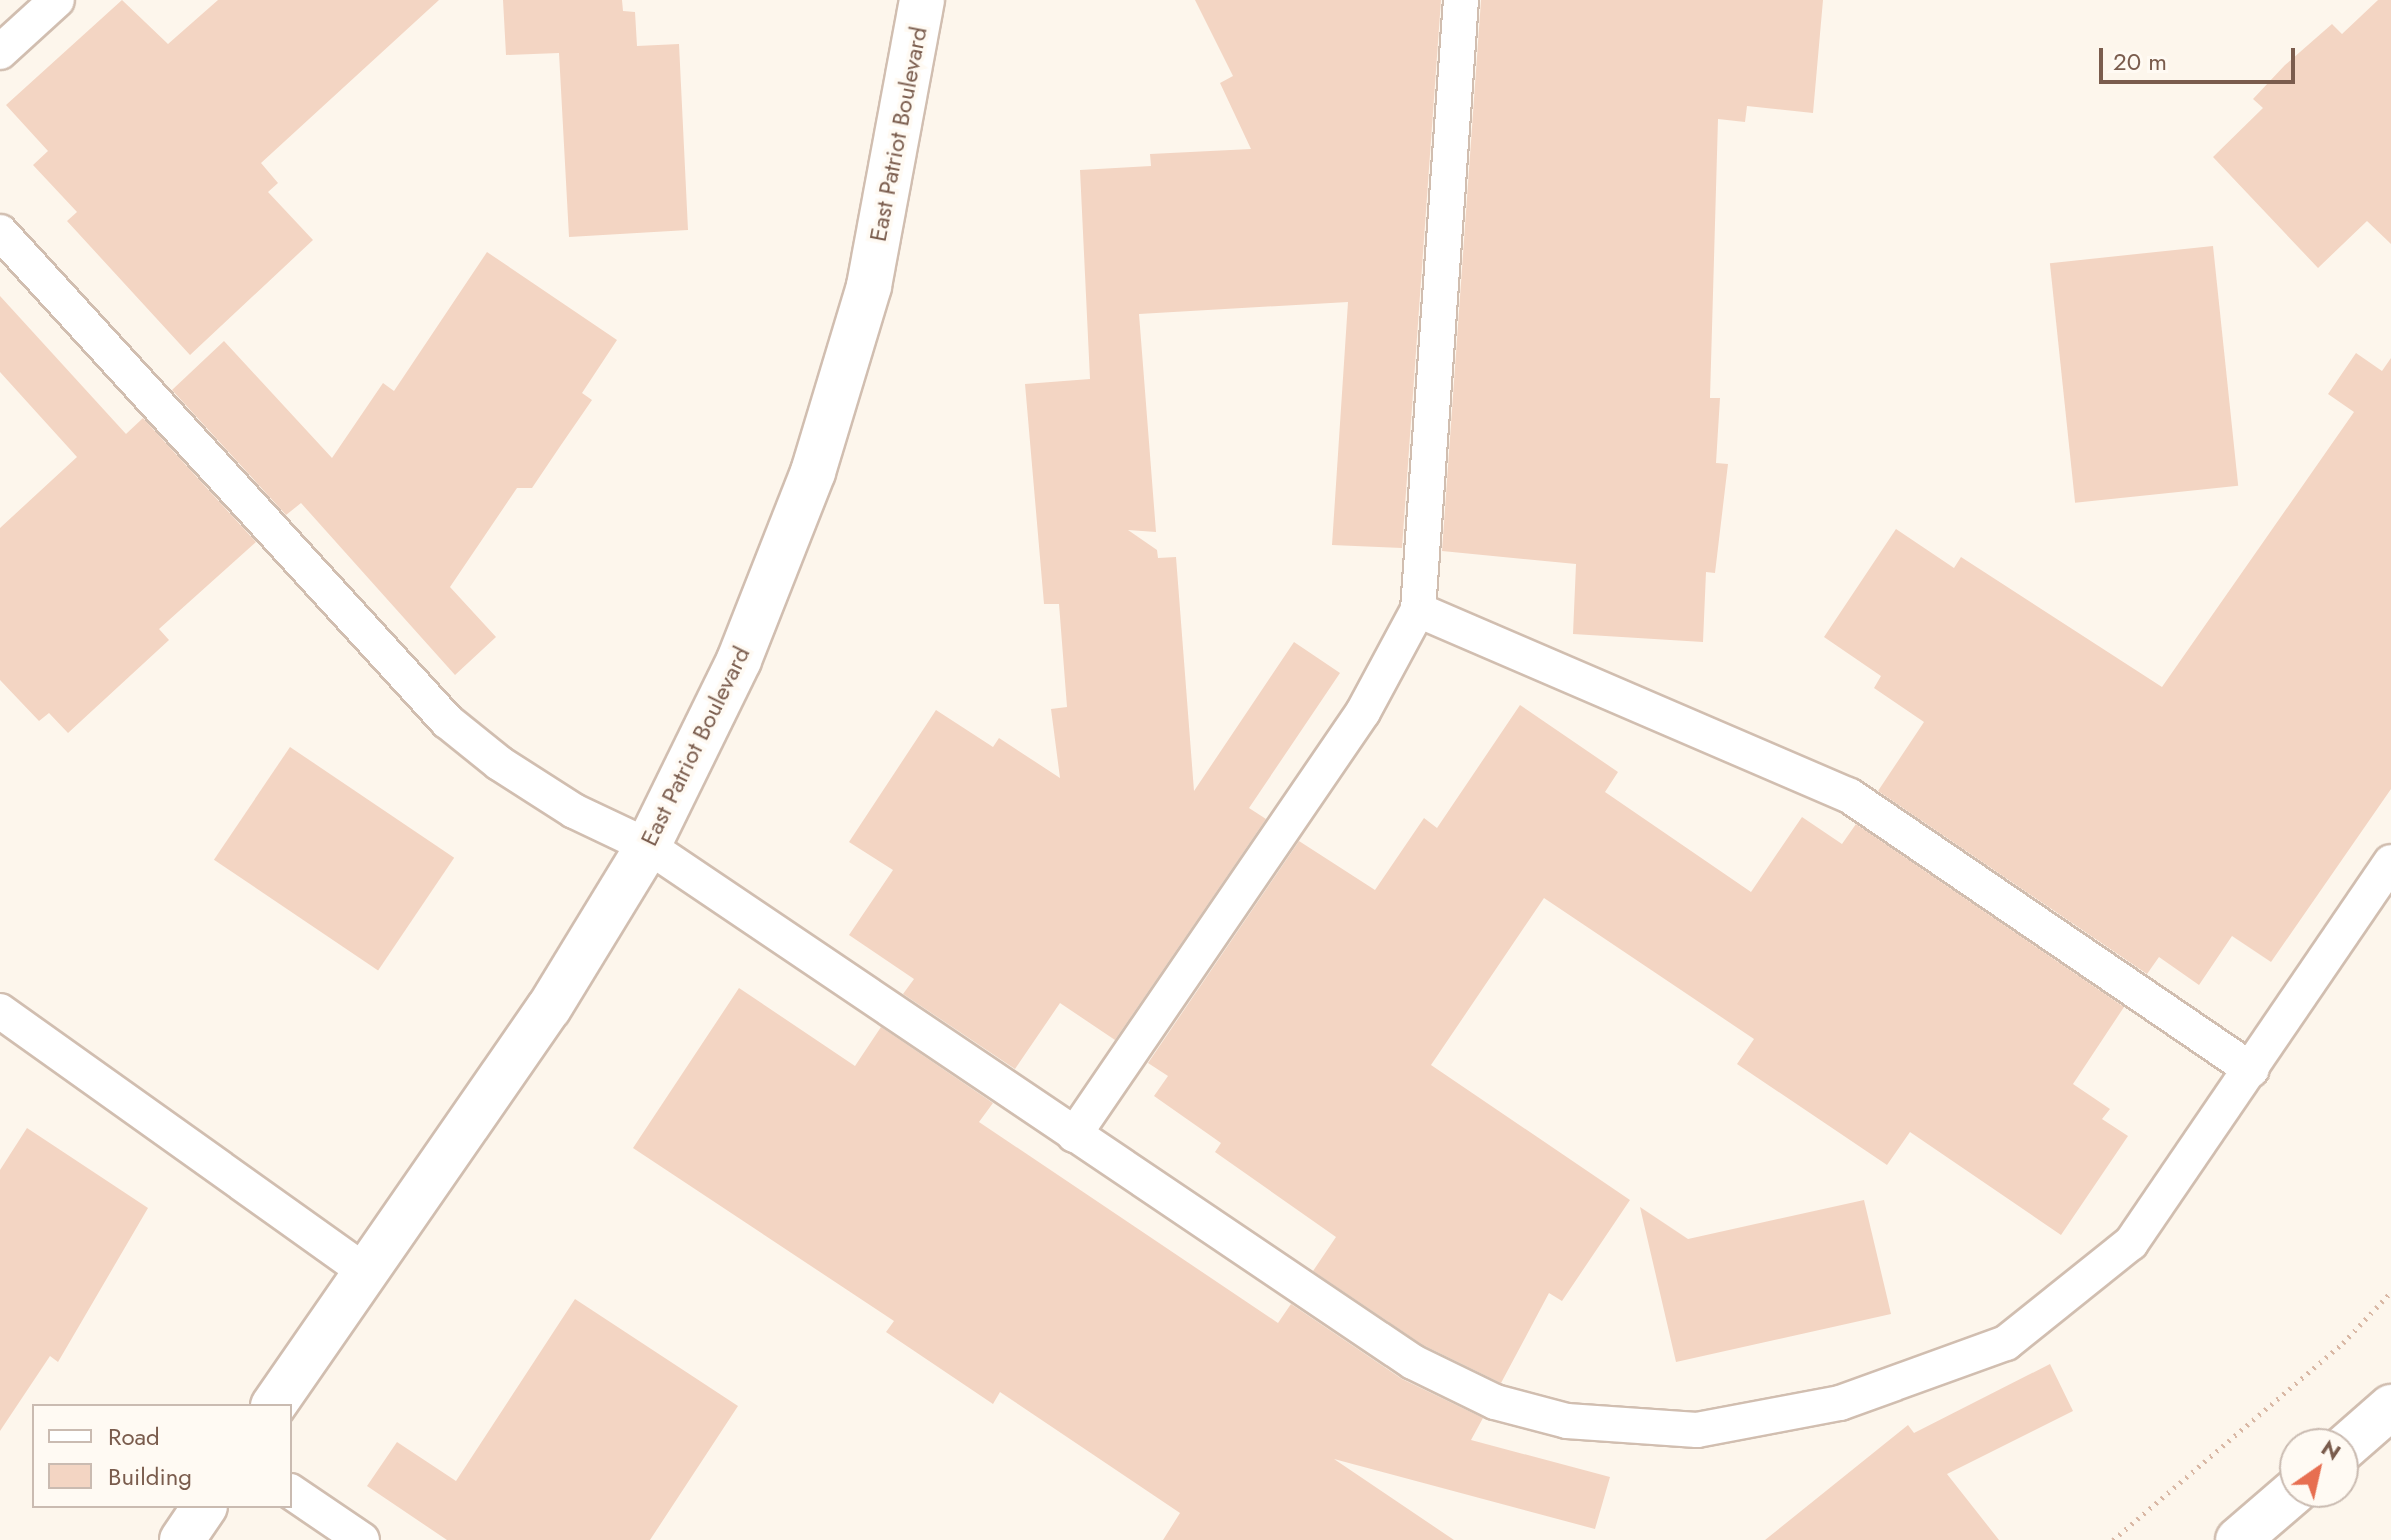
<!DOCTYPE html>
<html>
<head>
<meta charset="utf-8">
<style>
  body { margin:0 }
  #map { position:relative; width:2391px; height:1540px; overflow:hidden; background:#fdf6ec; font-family:Jost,sans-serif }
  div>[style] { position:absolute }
  .building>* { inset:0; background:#f3d5c3; transform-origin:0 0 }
  .path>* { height:5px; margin-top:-2.5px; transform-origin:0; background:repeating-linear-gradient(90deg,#d9b8a5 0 2px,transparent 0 8px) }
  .roads { filter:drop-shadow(2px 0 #d1beb0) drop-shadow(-2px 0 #d1beb0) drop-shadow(0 2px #d1beb0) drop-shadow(0 -2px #d1beb0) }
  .lane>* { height:34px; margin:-17px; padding:0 17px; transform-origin:17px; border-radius:17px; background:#fff }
  .secondary>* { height:44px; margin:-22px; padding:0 22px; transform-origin:22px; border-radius:22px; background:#fff }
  span { translate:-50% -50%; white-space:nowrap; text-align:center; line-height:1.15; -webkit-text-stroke:7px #fffaf3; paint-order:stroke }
  .street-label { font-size:24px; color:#7a5c4d }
  .legend { position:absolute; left:32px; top:1404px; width:260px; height:104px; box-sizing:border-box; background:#fffaf3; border:2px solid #cabbb1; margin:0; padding:10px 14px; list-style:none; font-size:24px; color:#7a5c4d }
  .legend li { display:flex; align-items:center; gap:16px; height:40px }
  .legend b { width:40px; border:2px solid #cabbb1 }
  .north { position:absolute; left:2279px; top:1428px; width:80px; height:80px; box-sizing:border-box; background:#fffaf3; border:2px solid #cabbb1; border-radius:50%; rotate:34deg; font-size:22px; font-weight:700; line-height:32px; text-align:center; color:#7a5c4d }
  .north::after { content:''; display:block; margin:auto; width:28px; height:36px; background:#e76f51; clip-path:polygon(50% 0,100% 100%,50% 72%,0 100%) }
  .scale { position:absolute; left:2099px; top:48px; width:196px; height:36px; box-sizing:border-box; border:4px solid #7a5c4d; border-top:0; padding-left:10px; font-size:24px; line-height:28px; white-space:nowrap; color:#7a5c4d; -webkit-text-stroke:6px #fffaf3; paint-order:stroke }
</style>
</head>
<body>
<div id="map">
  <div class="building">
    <div style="clip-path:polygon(122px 0,168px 44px,218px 0,439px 0,261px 163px,278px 183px,268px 192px,313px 240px,190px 355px,67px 221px,77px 212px,33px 165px,48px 151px,6px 105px)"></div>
    <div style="clip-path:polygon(503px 0,622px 0,623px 11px,635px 12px,637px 46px,679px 44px,688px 230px,569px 237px,559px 53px,506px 55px)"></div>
    <div style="clip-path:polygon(1195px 0,1441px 0,1402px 548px,1332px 545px,1348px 302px,1139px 314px,1156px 532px,1128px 530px,1157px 550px,1158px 558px,1176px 557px,1194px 791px,1294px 642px,1340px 673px,1249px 808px,1266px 819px,1115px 1040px,1060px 1003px,1015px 1069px,903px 994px,914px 979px,849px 935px,893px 870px,849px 842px,936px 710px,993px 747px,999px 738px,1060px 778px,1051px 709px,1067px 707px,1059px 604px,1044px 604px,1025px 384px,1090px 379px,1080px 170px,1151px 166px,1150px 154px,1251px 149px,1220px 83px,1233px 76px)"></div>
    <div style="clip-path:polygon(1481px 0,1823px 0,1813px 113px,1747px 106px,1745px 122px,1718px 119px,1710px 398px,1720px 398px,1716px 463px,1728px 464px,1715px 573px,1706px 572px,1703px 642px,1573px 634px,1576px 564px,1442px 551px)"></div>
    <div style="clip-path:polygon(2378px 0,2391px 0,2391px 244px,2367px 221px,2318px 268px,2213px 157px,2263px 108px,2253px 99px,2285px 65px,2332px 24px,2342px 34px)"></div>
    <div style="left:2213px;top:246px;width:241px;height:164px;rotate:84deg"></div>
    <div style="clip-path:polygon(487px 252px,617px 340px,582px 393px,592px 400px,561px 445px,532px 488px,517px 488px,450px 587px,496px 637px,455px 675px,301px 503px,286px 515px,172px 390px,224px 341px,332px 458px,383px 383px,394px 391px)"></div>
    <div style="clip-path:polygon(0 296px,126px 434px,143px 418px,256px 542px,159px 629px,169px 640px,68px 733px,49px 713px,39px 721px,0 680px,0 528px,77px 457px,0 372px)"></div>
    <div style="clip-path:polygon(2356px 353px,2382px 371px,2391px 358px,2391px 789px,2271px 962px,2232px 936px,2199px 985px,2159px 957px,2147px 974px,1878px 791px,1924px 722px,1874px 688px,1881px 676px,1824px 637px,1896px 529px,1954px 568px,1961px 557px,2162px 687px,2354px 412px,2328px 394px)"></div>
    <div style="clip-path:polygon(1520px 705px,1618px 772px,1605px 792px,1751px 892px,1802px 817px,1842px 844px,1856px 824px,2124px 1007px,2073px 1084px,2110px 1109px,2102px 1119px,2128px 1136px,2061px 1235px,1910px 1132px,1887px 1165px,1737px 1064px,1754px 1039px,1544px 898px,1431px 1065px,1630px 1200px,1562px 1301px,1549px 1293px,1501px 1383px,1423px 1345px,1313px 1271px,1336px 1237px,1215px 1152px,1221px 1143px,1154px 1096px,1168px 1076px,1148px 1063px,1299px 841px,1375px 890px,1424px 818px,1437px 828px)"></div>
    <div style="left:290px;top:747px;width:198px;height:136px;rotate:34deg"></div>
    <div style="clip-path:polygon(739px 988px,855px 1066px,881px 1027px,993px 1103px,979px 1122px,1278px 1323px,1291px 1304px,1402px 1379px,1483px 1418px,1471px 1440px,1610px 1477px,1595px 1529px,1334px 1459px,1454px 1540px,1163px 1540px,1180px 1513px,1000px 1392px,993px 1404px,886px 1332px,894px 1321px,633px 1148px)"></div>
    <div style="clip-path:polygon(27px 1128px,148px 1208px,58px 1362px,50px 1356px,0 1431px,0 1170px)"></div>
    <div style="clip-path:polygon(1864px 1200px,1891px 1314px,1676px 1362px,1640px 1207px,1688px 1239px)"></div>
    <div style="clip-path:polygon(575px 1299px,738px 1406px,650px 1540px,447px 1540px,367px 1486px,397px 1442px,456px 1481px)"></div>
    <div style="clip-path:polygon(2050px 1364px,2073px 1411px,1947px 1474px,1999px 1540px,1765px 1540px,1908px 1425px,1914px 1433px)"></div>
  </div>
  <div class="path">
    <div style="left:2113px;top:1540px;width:303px;rotate:-40.6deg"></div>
    <div style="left:2343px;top:1343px;width:70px;rotate:-46.7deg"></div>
  </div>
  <div class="roads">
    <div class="lane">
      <div style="left:0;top:52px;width:77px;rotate:-42.4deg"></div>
      <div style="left:0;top:232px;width:663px;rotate:47.57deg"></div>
      <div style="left:447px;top:721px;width:67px;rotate:38.9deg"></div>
      <div style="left:499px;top:763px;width:89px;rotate:32.6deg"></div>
      <div style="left:574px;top:811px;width:82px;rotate:25.3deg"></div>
      <div style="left:648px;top:846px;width:923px;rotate:34deg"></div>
      <div style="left:1413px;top:1362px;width:91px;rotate:26deg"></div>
      <div style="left:1495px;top:1402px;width:74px;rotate:14.8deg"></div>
      <div style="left:1567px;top:1421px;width:130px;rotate:4deg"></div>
      <div style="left:1697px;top:1430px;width:146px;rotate:-10.7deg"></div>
      <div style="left:1840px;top:1403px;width:177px;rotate:-19.9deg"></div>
      <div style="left:2006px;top:1343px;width:160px;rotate:-38.7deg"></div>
      <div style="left:2131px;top:1243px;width:461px;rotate:-55.7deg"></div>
      <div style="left:1418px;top:610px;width:470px;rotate:23.3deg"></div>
      <div style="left:1850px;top:796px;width:486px;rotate:34.3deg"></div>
      <div style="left:0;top:1011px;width:450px;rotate:35.5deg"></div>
      <div style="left:1074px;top:1135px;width:512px;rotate:-55.66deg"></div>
      <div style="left:1363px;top:712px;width:116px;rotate:-61.7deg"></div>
      <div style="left:1418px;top:610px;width:612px;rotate:-85.97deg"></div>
      <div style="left:290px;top:1491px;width:87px;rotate:34.2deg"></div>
    </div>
    <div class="secondary">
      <div style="left:273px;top:1406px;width:484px;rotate:-55.3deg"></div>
      <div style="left:549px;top:1008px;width:190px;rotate:-58.6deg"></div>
      <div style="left:648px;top:846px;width:207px;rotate:-63.9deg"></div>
      <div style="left:739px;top:660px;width:202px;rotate:-68.5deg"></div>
      <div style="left:813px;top:472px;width:194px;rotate:-73.2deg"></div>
      <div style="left:869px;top:286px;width:291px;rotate:-79.5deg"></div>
      <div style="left:2343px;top:1449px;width:64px;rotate:-41.2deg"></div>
      <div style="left:182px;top:1540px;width:41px;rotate:-55.9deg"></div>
      <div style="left:2238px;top:1540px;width:75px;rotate:-40.7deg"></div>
    </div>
  </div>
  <div class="street-label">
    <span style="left:898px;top:134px;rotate:-79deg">East Patriot Boulevard</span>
    <span style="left:695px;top:746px;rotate:-64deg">East Patriot Boulevard</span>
  </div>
  <ul class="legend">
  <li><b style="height:10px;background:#fff"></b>Road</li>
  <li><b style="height:22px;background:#f3d5c3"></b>Building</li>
  </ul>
  <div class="north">N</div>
  <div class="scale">20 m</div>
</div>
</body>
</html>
